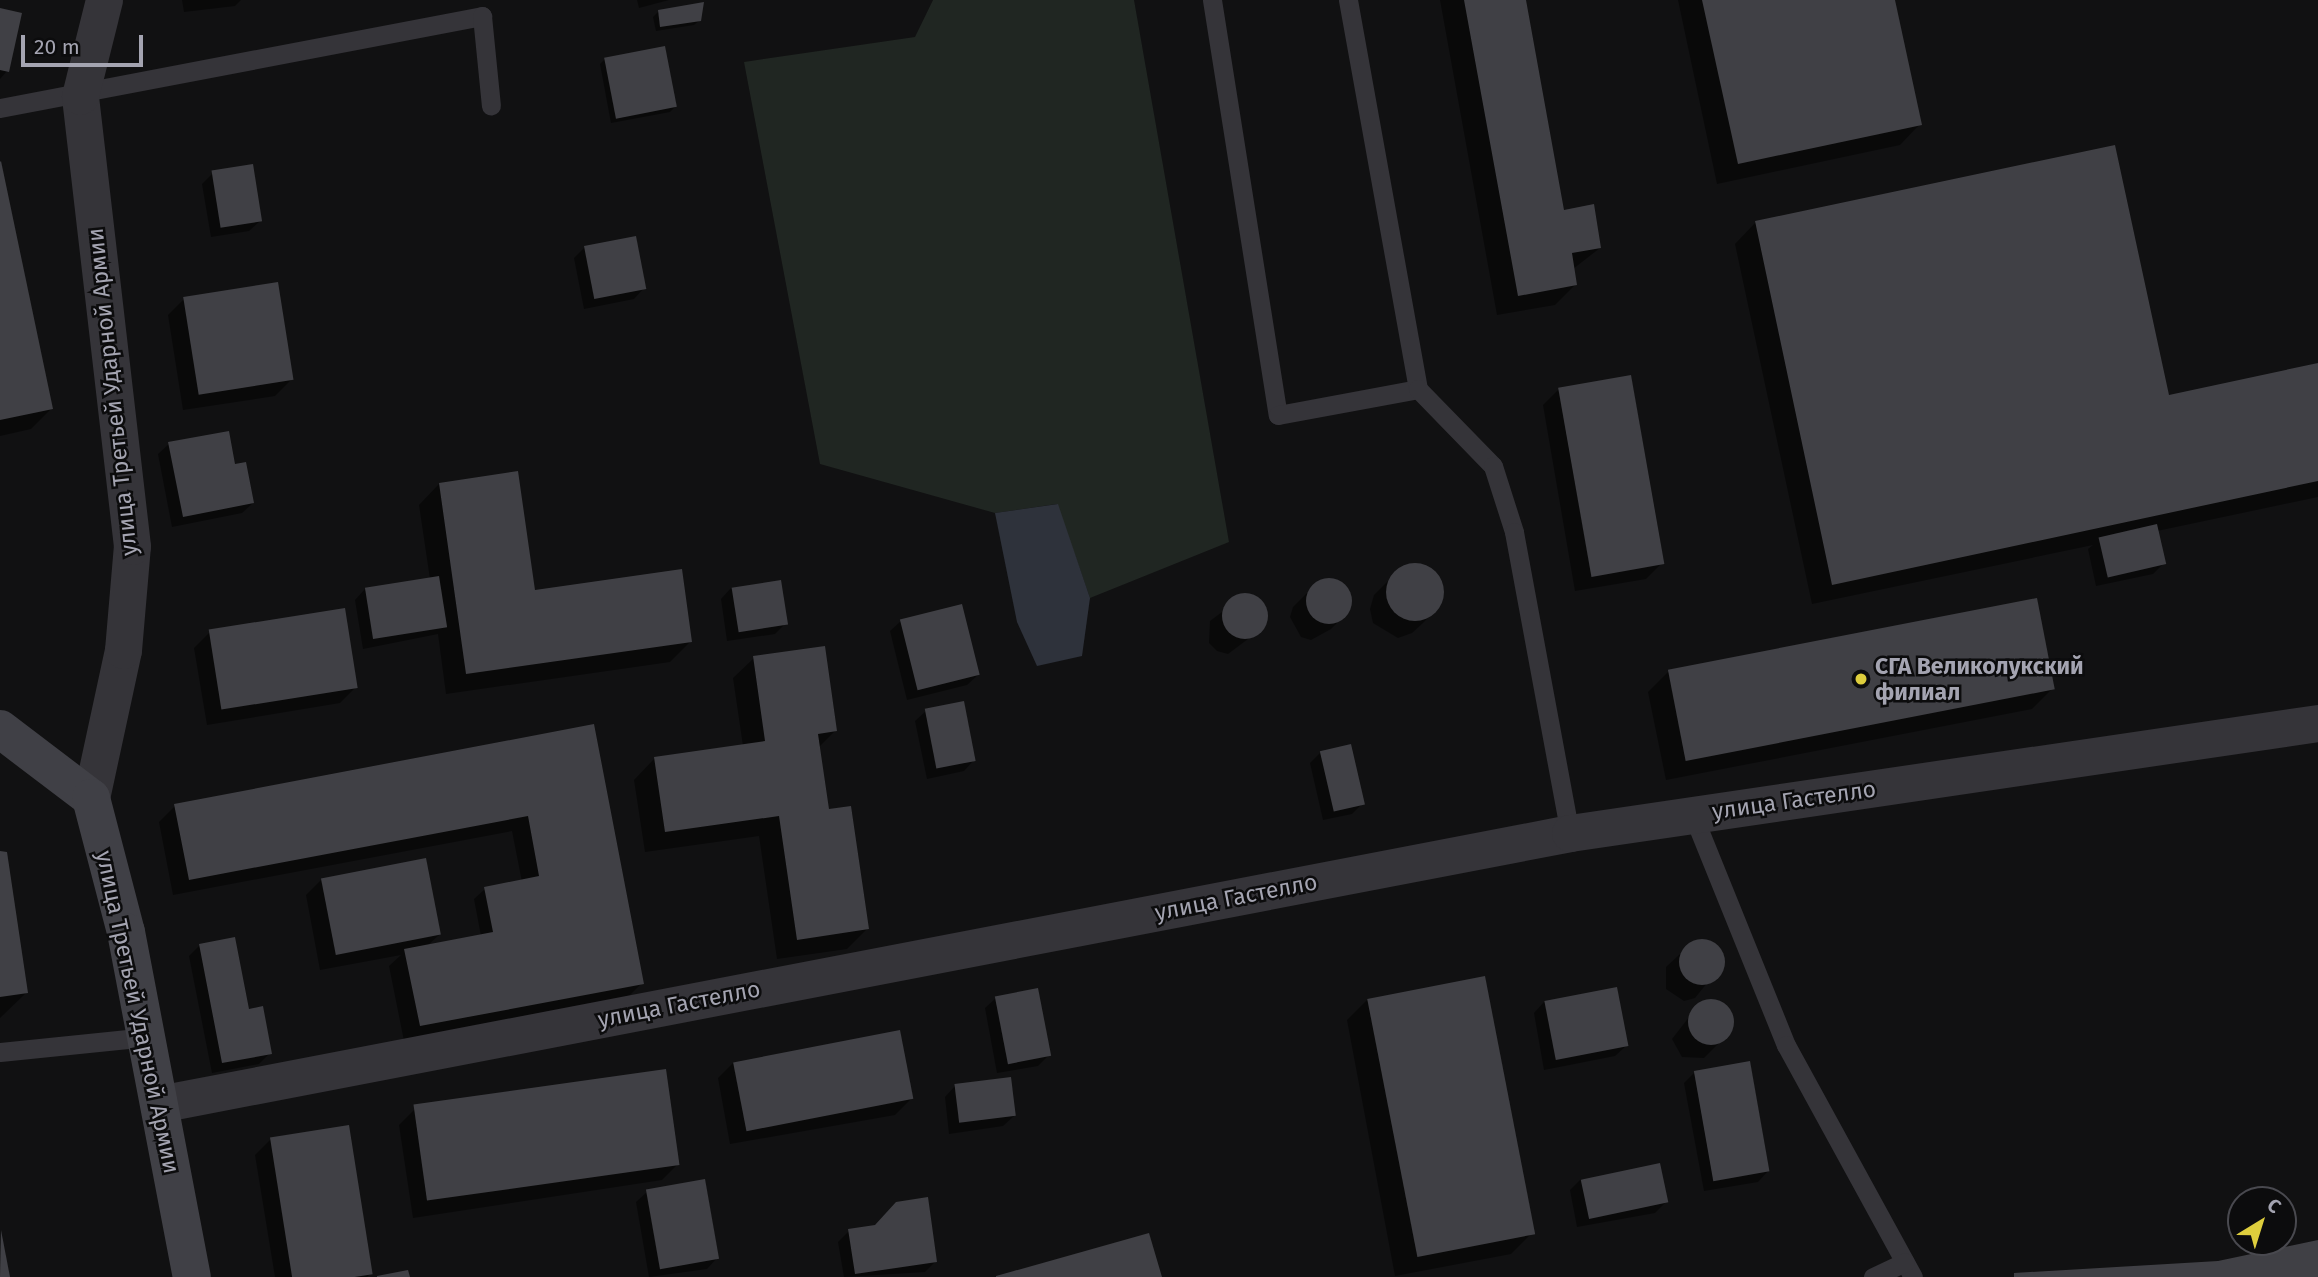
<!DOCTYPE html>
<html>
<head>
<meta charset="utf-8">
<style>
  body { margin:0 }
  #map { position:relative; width:2318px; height:1277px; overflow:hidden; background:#111112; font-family:"Fira Sans",sans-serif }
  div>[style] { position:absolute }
  .green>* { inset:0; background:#202622 }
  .water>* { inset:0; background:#2e323b }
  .shadow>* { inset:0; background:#0007 }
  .building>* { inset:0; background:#404045; transform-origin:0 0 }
  .round { border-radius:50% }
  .service>* { height:19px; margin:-9.5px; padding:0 9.5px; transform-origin:9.5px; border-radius:9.5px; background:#353439 }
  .minor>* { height:37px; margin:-18.5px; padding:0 18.5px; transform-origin:18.5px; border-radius:18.5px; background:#353439 }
  .secondary>* { height:38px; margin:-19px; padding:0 19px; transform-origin:19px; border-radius:19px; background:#404046 }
  .dots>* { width:19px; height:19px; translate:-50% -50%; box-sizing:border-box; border:4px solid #0c0c0d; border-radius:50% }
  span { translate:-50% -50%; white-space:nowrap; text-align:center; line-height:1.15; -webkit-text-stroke:5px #0c0c0d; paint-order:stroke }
  .street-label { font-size:23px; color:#a4a4b1 }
  .poi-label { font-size:23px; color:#a4a4b1; font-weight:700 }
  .left { translate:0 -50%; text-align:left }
  .north { position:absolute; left:2227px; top:1186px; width:70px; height:70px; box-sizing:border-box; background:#0c0c0d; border:2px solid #49494f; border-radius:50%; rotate:38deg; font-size:19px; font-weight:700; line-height:28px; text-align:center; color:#a4a4b1 }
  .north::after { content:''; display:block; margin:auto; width:24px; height:32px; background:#dece3d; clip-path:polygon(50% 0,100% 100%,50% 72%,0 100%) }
  .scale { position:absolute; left:21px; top:35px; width:122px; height:32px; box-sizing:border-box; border:4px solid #a4a4b1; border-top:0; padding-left:9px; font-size:21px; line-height:24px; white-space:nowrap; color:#a4a4b1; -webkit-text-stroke:5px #0c0c0d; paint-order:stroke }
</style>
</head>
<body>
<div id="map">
  <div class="green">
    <div style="clip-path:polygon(933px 0,1134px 0,1229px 542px,1090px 598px,1057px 504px,995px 513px,820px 464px,744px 62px,915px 37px)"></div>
  </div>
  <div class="water">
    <div style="clip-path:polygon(1058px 504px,1090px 598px,1082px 656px,1037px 666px,1017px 622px,995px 513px)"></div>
  </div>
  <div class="shadow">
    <div style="clip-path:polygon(182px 0,241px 0,235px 6px,184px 12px)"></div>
    <div style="clip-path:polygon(637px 0,669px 0,639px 8px)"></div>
    <div style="clip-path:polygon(1440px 0,1524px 0,1562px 212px,1600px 248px,1573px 269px,1575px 285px,1555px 305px,1497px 315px)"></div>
    <div style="clip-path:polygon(1678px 0,1894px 0,1920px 124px,1900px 145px,1717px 184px)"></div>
    <div style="clip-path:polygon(0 9px,7px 71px,0 79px)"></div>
    <div style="clip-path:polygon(658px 12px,700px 20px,694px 25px,656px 31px,653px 17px)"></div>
    <div style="clip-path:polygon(605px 59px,675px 107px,670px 112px,611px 123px,600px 64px)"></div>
    <div style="clip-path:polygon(2114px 147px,2168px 397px,2318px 365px,2318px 497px,2157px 531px,2164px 563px,2153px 574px,2096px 586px,2088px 549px,2093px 545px,1812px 604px,1735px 244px,1755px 223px)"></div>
    <div style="clip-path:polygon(0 164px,51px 409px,31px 429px,0 436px)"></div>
    <div style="clip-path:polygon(213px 173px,260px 221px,249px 231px,211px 237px,202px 184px)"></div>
    <div style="clip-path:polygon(585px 247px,644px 288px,634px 299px,584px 309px,574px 258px)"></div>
    <div style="clip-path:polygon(184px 299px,291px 380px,275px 396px,183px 410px,168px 315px)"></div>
    <div style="clip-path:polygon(1559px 389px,1662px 563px,1646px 579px,1575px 591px,1543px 405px)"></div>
    <div style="clip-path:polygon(169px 444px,234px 466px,253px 503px,242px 513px,172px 527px,158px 454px)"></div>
    <div style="clip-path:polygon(439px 484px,534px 592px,691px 641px,670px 662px,446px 694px,438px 634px,363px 649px,355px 600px,365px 589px,430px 579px,419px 505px)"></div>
    <div style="clip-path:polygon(1415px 564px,1429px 568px,1440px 578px,1443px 592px,1439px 606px,1423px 623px,1412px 633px,1398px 638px,1373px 623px,1370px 609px,1374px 595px,1401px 568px)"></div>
    <div style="clip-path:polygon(1318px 582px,1340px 583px,1350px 602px,1347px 613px,1331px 629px,1311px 640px,1301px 637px,1290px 617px,1293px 607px)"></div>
    <div style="clip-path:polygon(731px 588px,786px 623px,775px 634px,727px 641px,721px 599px)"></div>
    <div style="clip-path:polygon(1246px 594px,1264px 605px,1264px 627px,1228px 654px,1217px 651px,1209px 643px,1210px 621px)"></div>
    <div style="clip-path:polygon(901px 621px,978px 675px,967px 685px,907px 700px,890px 631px)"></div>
    <div style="clip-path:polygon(210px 632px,356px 687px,340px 703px,207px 725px,194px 648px)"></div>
    <div style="clip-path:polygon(754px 658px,835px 731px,819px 747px,828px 811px,867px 929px,847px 949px,777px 959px,759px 836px,645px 852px,634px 780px,654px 759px,743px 746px,733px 678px)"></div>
    <div style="clip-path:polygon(1669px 671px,2052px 689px,2032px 709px,1666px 780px,1648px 692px)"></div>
    <div style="clip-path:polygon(926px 711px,974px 760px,964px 771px,927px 779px,915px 721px)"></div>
    <div style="clip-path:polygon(593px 726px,642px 983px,626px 999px,404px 1041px,389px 966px,401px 955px,320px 970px,306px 895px,322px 879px,439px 935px,427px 946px,481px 936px,474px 899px,485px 889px,522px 882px,512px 831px,173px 895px,159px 822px,175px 806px)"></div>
    <div style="clip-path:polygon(1321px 752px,1363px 803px,1352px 814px,1323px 820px,1310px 763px)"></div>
    <div style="clip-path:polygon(0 853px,26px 993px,0 1018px)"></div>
    <div style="clip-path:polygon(1702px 940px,1721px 952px,1724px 962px,1695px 998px,1684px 1001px,1666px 989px,1666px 967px,1692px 943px)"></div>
    <div style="clip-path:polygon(200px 945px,270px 1053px,259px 1064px,212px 1073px,189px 956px)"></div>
    <div style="clip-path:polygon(996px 998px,1049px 1055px,1038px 1066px,997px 1073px,985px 1008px)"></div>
    <div style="clip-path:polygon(1368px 999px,1532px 1233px,1511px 1254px,1395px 1276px,1347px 1020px)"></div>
    <div style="clip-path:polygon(1544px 1002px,1626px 1046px,1615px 1056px,1544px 1070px,1534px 1013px)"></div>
    <div style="clip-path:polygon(1700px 1003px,1722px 1004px,1730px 1012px,1729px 1033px,1704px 1058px,1682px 1057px,1672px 1039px)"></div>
    <div style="clip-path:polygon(734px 1062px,911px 1099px,895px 1115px,730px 1144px,718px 1078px)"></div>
    <div style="clip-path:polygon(1694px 1073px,1768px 1171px,1758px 1182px,1704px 1191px,1684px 1083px)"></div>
    <div style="clip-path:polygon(955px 1086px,1014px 1116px,1003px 1126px,949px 1134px,945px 1097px)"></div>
    <div style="clip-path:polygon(415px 1109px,678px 1164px,662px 1180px,413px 1218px,399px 1125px)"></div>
    <div style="clip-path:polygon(271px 1139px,371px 1273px,367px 1277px,275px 1277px,255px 1155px)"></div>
    <div style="clip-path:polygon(1581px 1179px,1666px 1202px,1655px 1213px,1577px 1227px,1570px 1190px)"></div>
    <div style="clip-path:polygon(647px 1192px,717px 1258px,707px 1269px,649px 1277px,636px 1202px)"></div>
    <div style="clip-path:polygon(875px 1227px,936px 1261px,925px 1272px,844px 1277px,838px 1242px,849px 1231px)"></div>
  </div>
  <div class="building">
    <div style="clip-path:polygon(1464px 0,1526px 0,1564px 210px,1594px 204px,1601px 248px,1572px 253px,1577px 285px,1518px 296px)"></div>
    <div style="clip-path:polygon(1702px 0,1895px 0,1922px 125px,1738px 164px)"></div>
    <div style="clip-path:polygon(704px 2px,701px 21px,660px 27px,658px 10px)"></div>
    <div style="clip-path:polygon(0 8px,22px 13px,9px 72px,0 70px)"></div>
    <div style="left:665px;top:46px;width:62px;height:62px;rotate:79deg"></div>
    <div style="clip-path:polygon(2115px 145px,2169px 395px,2318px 363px,2318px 481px,1832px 585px,1755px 221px)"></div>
    <div style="clip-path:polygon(1px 161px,53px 409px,0 420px,0 162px)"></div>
    <div style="left:253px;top:164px;width:58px;height:42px;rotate:81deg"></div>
    <div style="left:636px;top:236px;width:54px;height:53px;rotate:79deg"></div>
    <div style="left:278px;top:282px;width:99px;height:96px;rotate:81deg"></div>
    <div style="left:1631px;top:375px;width:192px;height:74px;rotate:80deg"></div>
    <div style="clip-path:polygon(229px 431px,235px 464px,246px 462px,254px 503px,183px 517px,168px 442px)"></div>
    <div style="clip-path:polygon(518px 471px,535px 590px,682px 569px,692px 642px,466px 674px,439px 483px)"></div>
    <div style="left:2157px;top:524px;width:41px;height:60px;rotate:77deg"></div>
    <div class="round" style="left:1386px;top:563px;width:58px;height:58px"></div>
    <div style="left:439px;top:576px;width:52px;height:75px;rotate:81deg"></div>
    <div class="round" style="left:1306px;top:578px;width:46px;height:46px"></div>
    <div style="left:781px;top:580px;width:45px;height:50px;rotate:81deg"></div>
    <div class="round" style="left:1222px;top:593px;width:46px;height:46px"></div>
    <div style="left:2037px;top:598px;width:93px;height:376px;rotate:79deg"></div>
    <div style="left:962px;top:604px;width:73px;height:64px;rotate:76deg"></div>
    <div style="left:345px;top:608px;width:81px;height:138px;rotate:81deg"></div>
    <div style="clip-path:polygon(825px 646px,837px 731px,818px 734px,829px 809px,851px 806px,869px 929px,797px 940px,779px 816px,665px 832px,654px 757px,765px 741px,753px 656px)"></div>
    <div style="left:964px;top:701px;width:61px;height:40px;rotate:79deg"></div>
    <div style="clip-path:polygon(594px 724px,644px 984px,420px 1026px,404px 949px,493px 932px,484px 887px,539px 876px,528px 816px,189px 880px,174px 804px)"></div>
    <div style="left:1351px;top:744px;width:62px;height:32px;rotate:77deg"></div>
    <div style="clip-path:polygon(0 851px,7px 852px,28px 993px,0 997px)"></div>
    <div style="left:426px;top:858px;width:78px;height:107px;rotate:79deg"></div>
    <div style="clip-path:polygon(235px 937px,249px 1009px,263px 1006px,272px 1054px,222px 1063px,199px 944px)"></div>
    <div class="round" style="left:1679px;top:939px;width:46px;height:46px"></div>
    <div style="left:1485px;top:976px;width:263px;height:120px;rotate:79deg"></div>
    <div style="left:1617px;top:987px;width:60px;height:74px;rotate:79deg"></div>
    <div style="left:1038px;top:988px;width:69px;height:44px;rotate:79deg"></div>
    <div class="round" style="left:1688px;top:999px;width:46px;height:46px"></div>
    <div style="left:900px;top:1030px;width:70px;height:170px;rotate:79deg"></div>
    <div style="left:1750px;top:1061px;width:112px;height:57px;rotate:80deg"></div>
    <div style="left:666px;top:1069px;width:97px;height:255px;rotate:82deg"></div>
    <div style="left:1011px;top:1077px;width:39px;height:57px;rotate:83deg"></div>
    <div style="left:349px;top:1125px;width:151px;height:80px;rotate:81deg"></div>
    <div style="left:1660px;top:1163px;width:40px;height:81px;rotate:78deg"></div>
    <div style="left:705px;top:1179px;width:81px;height:60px;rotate:80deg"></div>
    <div style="clip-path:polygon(928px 1197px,937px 1262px,855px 1274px,848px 1229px,875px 1225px,896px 1202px)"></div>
    <div style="clip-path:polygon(1px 1230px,10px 1277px,0 1277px)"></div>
    <div style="clip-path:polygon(1149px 1233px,1162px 1277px,996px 1277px,996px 1276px)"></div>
    <div style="clip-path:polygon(2318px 1240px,2318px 1277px,2014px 1277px,2014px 1273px,2218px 1261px)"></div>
    <div style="clip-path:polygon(408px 1270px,410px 1277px,377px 1277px,377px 1276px)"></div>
  </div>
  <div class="service">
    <div style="left:1212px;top:0;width:420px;rotate:81deg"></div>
    <div style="left:1278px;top:415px;width:142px;rotate:-10.5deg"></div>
    <div style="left:1348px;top:0;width:395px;rotate:79.8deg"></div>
    <div style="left:1418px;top:389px;width:107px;rotate:45.8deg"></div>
    <div style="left:1493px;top:466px;width:69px;rotate:72.3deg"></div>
    <div style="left:1514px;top:532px;width:306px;rotate:79.5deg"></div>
    <div style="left:0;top:108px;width:491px;rotate:-10.8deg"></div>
    <div style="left:482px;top:16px;width:90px;rotate:84.3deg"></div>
    <div style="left:1693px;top:815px;width:248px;rotate:68deg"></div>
    <div style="left:1786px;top:1045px;width:264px;rotate:61.3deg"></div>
    <div style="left:0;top:1052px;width:148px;rotate:-5.8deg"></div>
    <div style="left:1873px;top:1277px;width:35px;rotate:-25deg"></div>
  </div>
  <div class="minor">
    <div style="left:91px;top:798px;width:151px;rotate:-77.8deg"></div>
    <div style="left:123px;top:650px;width:104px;rotate:-85.1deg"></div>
    <div style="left:132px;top:546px;width:453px;rotate:-96.6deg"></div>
    <div style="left:80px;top:96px;width:99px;rotate:-76deg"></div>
    <div style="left:159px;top:1104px;width:1437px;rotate:-10.87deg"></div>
    <div style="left:1570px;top:833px;width:756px;rotate:-8.37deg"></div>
  </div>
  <div class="secondary">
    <div style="left:0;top:729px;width:114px;rotate:37.2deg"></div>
    <div style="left:91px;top:798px;width:138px;rotate:75.4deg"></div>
    <div style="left:126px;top:932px;width:351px;rotate:79.2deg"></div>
  </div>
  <div class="dots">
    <div style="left:1861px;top:679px;background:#dece3d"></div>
  </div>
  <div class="street-label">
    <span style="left:112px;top:392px;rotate:-96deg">улица Третьей Ударной Армии</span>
    <span style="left:1794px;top:800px;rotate:-8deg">улица Гастелло</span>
    <span style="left:1236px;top:897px;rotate:-11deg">улица Гастелло</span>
    <span style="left:679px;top:1004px;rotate:-11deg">улица Гастелло</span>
    <span style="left:138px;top:1012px;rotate:78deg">улица Третьей Ударной Армии</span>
  </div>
  <div class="poi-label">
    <span class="left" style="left:1875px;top:679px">СГА Великолукский<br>филиал</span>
  </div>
  <div class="north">С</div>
  <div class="scale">20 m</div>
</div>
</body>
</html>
